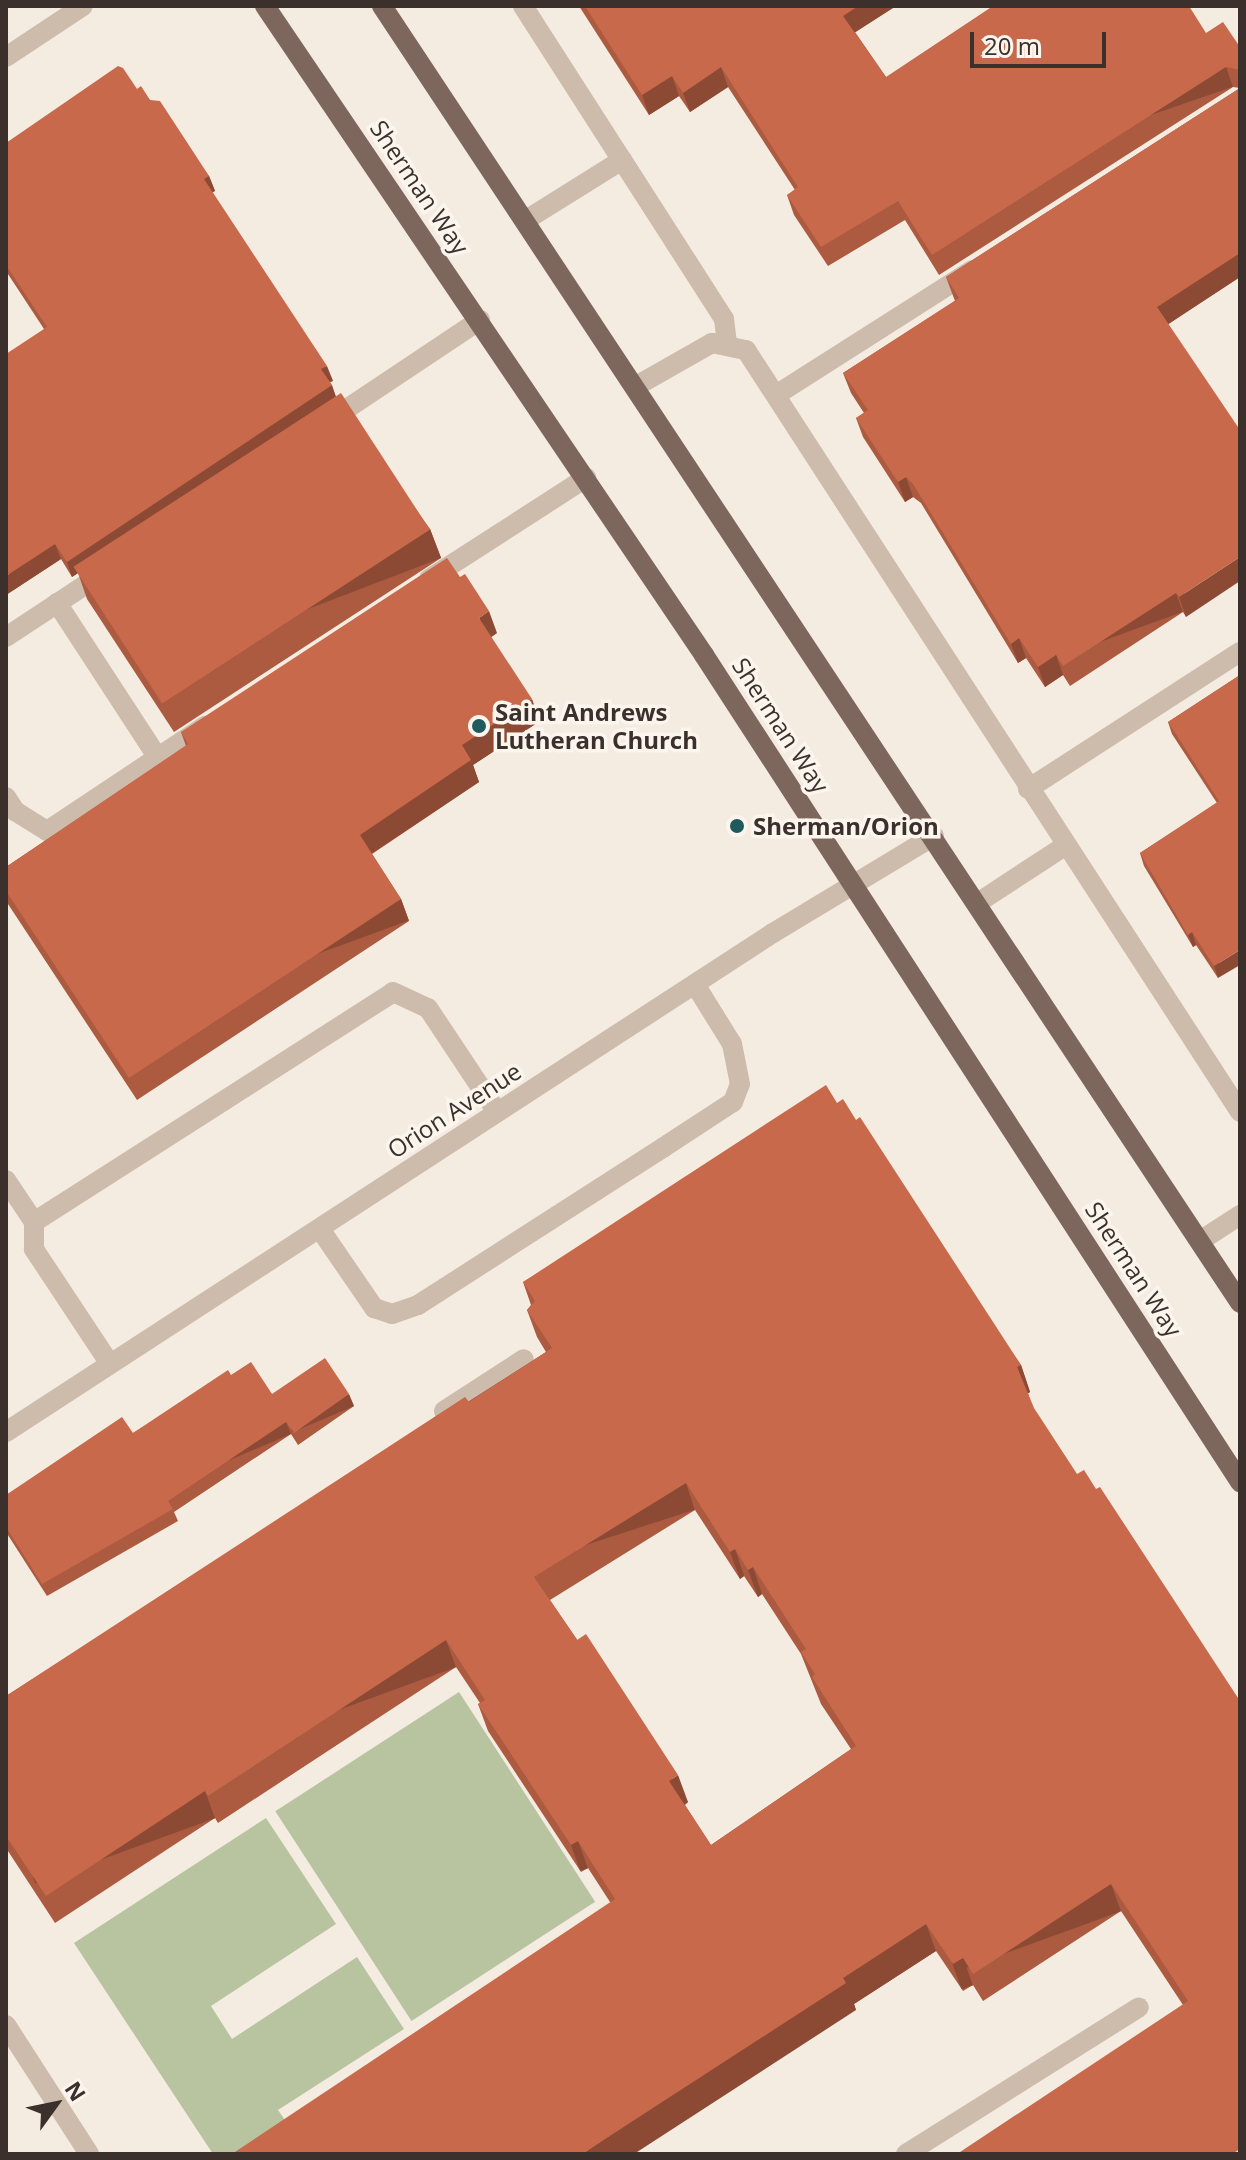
<!DOCTYPE html>
<html>
<head>
<meta charset="utf-8">
<style>
  body { margin:0 }
  #map { position:relative; width:1246px; height:2160px; overflow:hidden; background:#f4ebe1; font-family:"Open Sans",sans-serif }
  div>[style] { position:absolute }
  .green>* { inset:0; background:#b8c4a0; transform-origin:0 0 }
  .minor>* { height:20px; margin:-10px; padding:0 10px; transform-origin:10px; border-radius:10px; background:#cdbbac }
  .major>* { height:20px; margin:-10px; padding:0 10px; transform-origin:10px; border-radius:10px; background:#7d675c }
  .wall>* { inset:0; background:#ac5a40 }
  .shaded-wall>* { inset:0; background:#8c4a34; transform-origin:0 0 }
  .building>* { inset:0; background:#c8694b; transform-origin:0 0 }
  .dots>* { width:22px; height:22px; translate:-50% -50%; box-sizing:border-box; border:4px solid #fbf5ee; border-radius:50% }
  span { translate:-50% -50%; white-space:nowrap; text-align:center; line-height:1.15; -webkit-text-stroke:7px #fbf5ee; paint-order:stroke }
  .street-label { font-size:24px; color:#3b302b }
  .poi-label { font-size:24px; color:#3b302b; font-weight:700 }
  .left { translate:0 -50%; text-align:left }
  .frame { position:absolute; inset:0; border:8px solid #3b302b; pointer-events:none }
  .north { position:absolute; left:16px; top:2064px; width:80px; height:80px; -webkit-text-stroke:6px #fbf5ee; paint-order:stroke; rotate:57deg; font-size:22px; font-weight:700; line-height:32px; text-align:center; color:#3b302b }
  .north::after { content:''; display:block; margin:auto; width:28px; height:36px; background:#3b302b; clip-path:polygon(50% 0,100% 100%,50% 72%,0 100%) }
  .scale { position:absolute; left:970px; top:32px; width:136px; height:36px; box-sizing:border-box; border:4px solid #3b302b; border-top:0; padding-left:10px; font-size:24px; line-height:28px; white-space:nowrap; color:#3b302b; -webkit-text-stroke:6px #fbf5ee; paint-order:stroke }
</style>
</head>
<body>
<div id="map">
  <div class="green">
    <div style="left:459px;top:1692px;width:250px;height:219px;rotate:57deg"></div>
    <div style="clip-path:polygon(266px 1818px,336px 1924px,211px 2006px,232px 2039px,357px 1957px,404px 2029px,278px 2110px,289px 2126px,247px 2154px,213px 2154px,74px 1943px)"></div>
  </div>
  <div class="minor">
    <div style="left:523px;top:6px;width:183px;rotate:57.3deg"></div>
    <div style="left:622px;top:160px;width:113px;rotate:148deg"></div>
    <div style="left:6px;top:57px;width:92px;rotate:-33.5deg"></div>
    <div style="left:622px;top:160px;width:189px;rotate:57.3deg"></div>
    <div style="left:724px;top:319px;width:23px;rotate:83deg"></div>
    <div style="left:638px;top:385px;width:85px;rotate:-29.6deg"></div>
    <div style="left:712px;top:343px;width:35px;rotate:12deg"></div>
    <div style="left:746px;top:350px;width:908px;rotate:57.04deg"></div>
    <div style="left:776px;top:395px;width:232px;rotate:-32.5deg"></div>
    <div style="left:327px;top:422px;width:184px;rotate:-33.7deg"></div>
    <div style="left:429px;top:579px;width:187px;rotate:-32.8deg"></div>
    <div style="left:57px;top:603px;width:185px;rotate:56.9deg"></div>
    <div style="left:6px;top:637px;width:118px;rotate:-33.3deg"></div>
    <div style="left:1028px;top:789px;width:252px;rotate:-32.9deg"></div>
    <div style="left:6px;top:797px;width:17px;rotate:57deg"></div>
    <div style="left:15px;top:811px;width:38px;rotate:32deg"></div>
    <div style="left:47px;top:831px;width:190px;rotate:-33.6deg"></div>
    <div style="left:979px;top:902px;width:104px;rotate:-33.2deg"></div>
    <div style="left:6px;top:1180px;width:50px;rotate:56.3deg"></div>
    <div style="left:320px;top:1229px;width:96px;rotate:55.6deg"></div>
    <div style="left:374px;top:1308px;width:19px;rotate:18deg"></div>
    <div style="left:392px;top:1314px;width:28px;rotate:-19deg"></div>
    <div style="left:418px;top:1305px;width:292px;rotate:-32.7deg"></div>
    <div style="left:664px;top:1147px;width:82px;rotate:-33.1deg"></div>
    <div style="left:733px;top:1102px;width:19px;rotate:-69deg"></div>
    <div style="left:740px;top:1084px;width:41px;rotate:-101.3deg"></div>
    <div style="left:732px;top:1044px;width:68px;rotate:-121.8deg"></div>
    <div style="left:1200px;top:1241px;width:48px;rotate:-33deg"></div>
    <div style="left:110px;top:1364px;width:138px;rotate:-123.5deg"></div>
    <div style="left:34px;top:1249px;width:27px;rotate:-90deg"></div>
    <div style="left:34px;top:1222px;width:426px;rotate:-32.6deg"></div>
    <div style="left:393px;top:992px;width:38px;rotate:25deg"></div>
    <div style="left:428px;top:1008px;width:125px;rotate:56.4deg"></div>
    <div style="left:444px;top:1411px;width:95px;rotate:-33deg"></div>
    <div style="left:6px;top:1432px;width:915px;rotate:-33.05deg"></div>
    <div style="left:773px;top:933px;width:188px;rotate:-31.1deg"></div>
    <div style="left:6px;top:2025px;width:153px;rotate:57.2deg"></div>
    <div style="left:906px;top:2154px;width:275px;rotate:-32.2deg"></div>
  </div>
  <div class="major">
    <div style="left:265px;top:6px;width:784px;rotate:55.92deg"></div>
    <div style="left:704px;top:655px;width:986px;rotate:57.05deg"></div>
    <div style="left:382px;top:6px;width:1555px;rotate:56.51deg"></div>
  </div>
  <div class="wall">
    <div style="clip-path:polygon(579px 6px,896px 6px,855px 32px,886px 77px,1206px 33px,1240px 47px,1240px 277px,1168px 324px,1186px 617px,1183px 612px,1070px 686px,1063px 675px,1045px 687px,1026px 658px,1018px 663px,921px 503px,913px 497px,905px 502px,863px 437px,856px 418px,864px 413px,851px 393px,843px 373px,955px 301px,946px 277px,1240px 88px,1233px 87px,939px 275px,905px 220px,828px 266px,794px 215px,787px 195px,795px 190px,728px 87px,690px 112px,679px 96px,649px 115px)"></div>
    <div style="clip-path:polygon(137px 89px,150px 100px,209px 176px,215px 191px,212px 192px,333px 381px,330px 382px,336px 397px,430px 529px,441px 558px,174px 732px,87px 599px,78px 573px,72px 577px,61px 559px,6px 595px,44px 329px,6px 271px,6px 143px)"></div>
    <div style="clip-path:polygon(497px 633px,491px 637px,540px 721px,473px 765px,479px 782px,372px 854px,401px 899px,409px 921px,137px 1100px,6px 901px,6px 867px,186px 746px,181px 732px)"></div>
    <div style="clip-path:polygon(1240px 675px,1218px 978px,1196px 945px,1193px 947px,1144px 866px,1140px 853px,1217px 803px,1172px 734px,1168px 722px)"></div>
    <div style="clip-path:polygon(evenodd,837px 1103px,1021px 1365px,1030px 1392px,1028px 1393px,1240px 2154px,1183px 2005px,1121px 1911px,983px 2001px,973px 1985px,963px 1991px,936px 1951px,854px 2004px,856px 2010px,610px 1902px,588px 1868px,581px 1872px,488px 1731px,478px 1704px,480px 1703px,456px 1667px,218px 1823px,215px 1818px,55px 1923px,6px 1848px,6px 1696px,546px 1352px,537px 1337px,527px 1310px,531px 1305px,523px 1282px,837px 1103px,695px 1510px,740px 1579px,744px 1576px,758px 1597px,762px 1594px,801px 1654px,821px 1704px,851px 1749px,711px 1845px,685px 1805px,688px 1802px,550px 1600px,695px 1510px)"></div>
    <div style="clip-path:polygon(231px 1375px,272px 1394px,354px 1406px,298px 1445px,291px 1434px,174px 1512px,178px 1521px,47px 1596px,6px 1532px,6px 1495px,133px 1433px)"></div>
  </div>
  <div class="shaded-wall">
    <div style="clip-path:polygon(858px 6px,896px 6px,851px 35px,843px 16px)"></div>
    <div style="clip-path:polygon(721px 67px,728px 87px,690px 112px,683px 93px)"></div>
    <div style="left:1226px;top:67px;width:21px;height:349px;rotate:71deg"></div>
    <div style="clip-path:polygon(672px 76px,679px 96px,649px 115px,642px 95px)"></div>
    <div style="clip-path:polygon(209px 176px,215px 191px,209px 194px,204px 179px)"></div>
    <div style="clip-path:polygon(1240px 253px,1240px 277px,1164px 327px,1157px 307px)"></div>
    <div style="left:327px;top:366px;width:16px;height:7px;rotate:68deg"></div>
    <div style="clip-path:polygon(332px 385px,337px 400px,76px 570px,78px 573px,72px 577px,67px 562px)"></div>
    <div style="clip-path:polygon(906px 477px,913px 497px,905px 502px,898px 482px)"></div>
    <div style="left:430px;top:529px;width:31px;height:318px;rotate:69deg"></div>
    <div style="clip-path:polygon(55px 544px,61px 559px,6px 595px,6px 576px)"></div>
    <div style="clip-path:polygon(1240px 557px,1240px 581px,1186px 617px,1179px 597px)"></div>
    <div style="left:1176px;top:593px;width:20px;height:135px;rotate:70deg"></div>
    <div style="clip-path:polygon(489px 611px,497px 633px,487px 640px,479px 618px)"></div>
    <div style="clip-path:polygon(1019px 638px,1026px 658px,1018px 663px,1011px 644px)"></div>
    <div style="clip-path:polygon(1056px 655px,1063px 675px,1045px 687px,1038px 667px)"></div>
    <div style="clip-path:polygon(532px 699px,540px 721px,473px 765px,479px 782px,368px 856px,360px 835px,462px 745px)"></div>
    <div style="left:401px;top:899px;width:23px;height:326px;rotate:70deg"></div>
    <div style="clip-path:polygon(1192px 932px,1196px 945px,1193px 947px,1188px 935px)"></div>
    <div style="clip-path:polygon(1240px 950px,1240px 965px,1218px 978px,1214px 966px)"></div>
    <div style="clip-path:polygon(1021px 1365px,1030px 1392px,1027px 1394px,1017px 1367px)"></div>
    <div style="left:349px;top:1394px;width:13px;height:67px;rotate:67deg"></div>
    <div style="left:286px;top:1422px;width:13px;height:142px;rotate:67deg"></div>
    <div style="left:686px;top:1483px;width:28px;height:179px;rotate:72deg"></div>
    <div style="clip-path:polygon(735px 1549px,744px 1576px,740px 1579px,730px 1552px)"></div>
    <div style="clip-path:polygon(753px 1567px,762px 1594px,758px 1597px,748px 1570px)"></div>
    <div style="left:446px;top:1640px;width:29px;height:285px;rotate:70deg"></div>
    <div style="clip-path:polygon(678px 1775px,688px 1802px,679px 1808px,669px 1781px)"></div>
    <div style="left:205px;top:1791px;width:29px;height:191px;rotate:70deg"></div>
    <div style="left:578px;top:1841px;width:29px;height:8px;rotate:70deg"></div>
    <div style="left:1111px;top:1884px;width:29px;height:165px;rotate:70deg"></div>
    <div style="clip-path:polygon(926px 1924px,936px 1951px,854px 2004px,856px 2010px,634px 2154px,582px 2154px,843px 1978px)"></div>
    <div style="left:963px;top:1958px;width:29px;height:12px;rotate:70deg"></div>
  </div>
  <div class="building">
    <div style="clip-path:polygon(585px 6px,858px 6px,843px 16px,886px 77px,993px 6px,1189px 6px,1206px 33px,1223px 22px,1240px 47px,1240px 70px,1226px 67px,932px 255px,898px 201px,821px 247px,787px 195px,798px 187px,721px 67px,683px 93px,672px 76px,642px 95px)"></div>
    <div style="clip-path:polygon(118px 66px,123px 68px,137px 89px,141px 86px,150px 100px,160px 101px,209px 176px,204px 179px,327px 366px,321px 369px,332px 385px,67px 562px,55px 544px,6px 576px,6px 354px,47px 327px,6px 265px,6px 143px)"></div>
    <div style="clip-path:polygon(1240px 88px,1240px 253px,1157px 307px,1238px 427px,1240px 425px,1240px 557px,1179px 597px,1176px 593px,1063px 666px,1056px 655px,1038px 667px,1019px 638px,1011px 644px,913px 484px,906px 477px,898px 482px,856px 418px,868px 410px,843px 373px,959px 298px,946px 277px)"></div>
    <div style="left:341px;top:393px;width:163px;height:319px;rotate:57deg"></div>
    <div style="clip-path:polygon(447px 558px,460px 577px,465px 574px,489px 611px,479px 618px,532px 699px,462px 745px,471px 760px,360px 835px,401px 899px,129px 1078px,6px 891px,6px 867px,188px 744px,181px 732px)"></div>
    <div style="clip-path:polygon(1240px 675px,1240px 950px,1214px 966px,1192px 932px,1188px 935px,1140px 853px,1219px 801px,1168px 722px)"></div>
    <div style="clip-path:polygon(evenodd,826px 1085px,837px 1103px,843px 1099px,856px 1120px,860px 1117px,1021px 1365px,1017px 1367px,1034px 1408px,1077px 1474px,1084px 1470px,1096px 1489px,1100px 1487px,1240px 1701px,1240px 2149px,1232px 2154px,957px 2154px,1188px 2001px,1111px 1884px,973px 1974px,963px 1958px,953px 1964px,926px 1924px,843px 1978px,846px 1983px,582px 2154px,232px 2154px,615px 1899px,578px 1841px,571px 1845px,478px 1704px,485px 1700px,446px 1640px,208px 1796px,205px 1791px,46px 1896px,6px 1836px,6px 1696px,465px 1397px,469px 1402px,552px 1348px,527px 1310px,535px 1301px,523px 1282px,826px 1085px,686px 1483px,730px 1552px,735px 1549px,748px 1570px,753px 1567px,806px 1649px,801px 1652px,815px 1674px,812px 1677px,856px 1746px,711px 1845px,669px 1781px,678px 1775px,586px 1634px,577px 1640px,534px 1577px,686px 1483px)"></div>
    <div style="clip-path:polygon(325px 1358px,349px 1394px,294px 1433px,286px 1422px,168px 1501px,173px 1509px,42px 1584px,6px 1527px,6px 1495px,122px 1417px,133px 1433px,228px 1370px,231px 1375px,251px 1362px,272px 1394px)"></div>
  </div>
  <div class="dots">
    <div style="left:479px;top:726px;background:#1f5a5e"></div>
    <div style="left:737px;top:826px;background:#1f5a5e"></div>
  </div>
  <div class="street-label">
    <span style="left:420px;top:187px;rotate:56deg">Sherman Way</span>
    <span style="left:781px;top:725px;rotate:57deg">Sherman Way</span>
    <span style="left:454px;top:1110px;rotate:-33deg">Orion Avenue</span>
    <span style="left:1134px;top:1269px;rotate:57deg">Sherman Way</span>
  </div>
  <div class="poi-label">
    <span class="left" style="left:495px;top:726px">Saint Andrews<br>Lutheran Church</span>
    <span class="left" style="left:753px;top:826px">Sherman/Orion</span>
  </div>
  <div class="frame"></div>
  <div class="north">N</div>
  <div class="scale">20 m</div>
</div>
</body>
</html>
